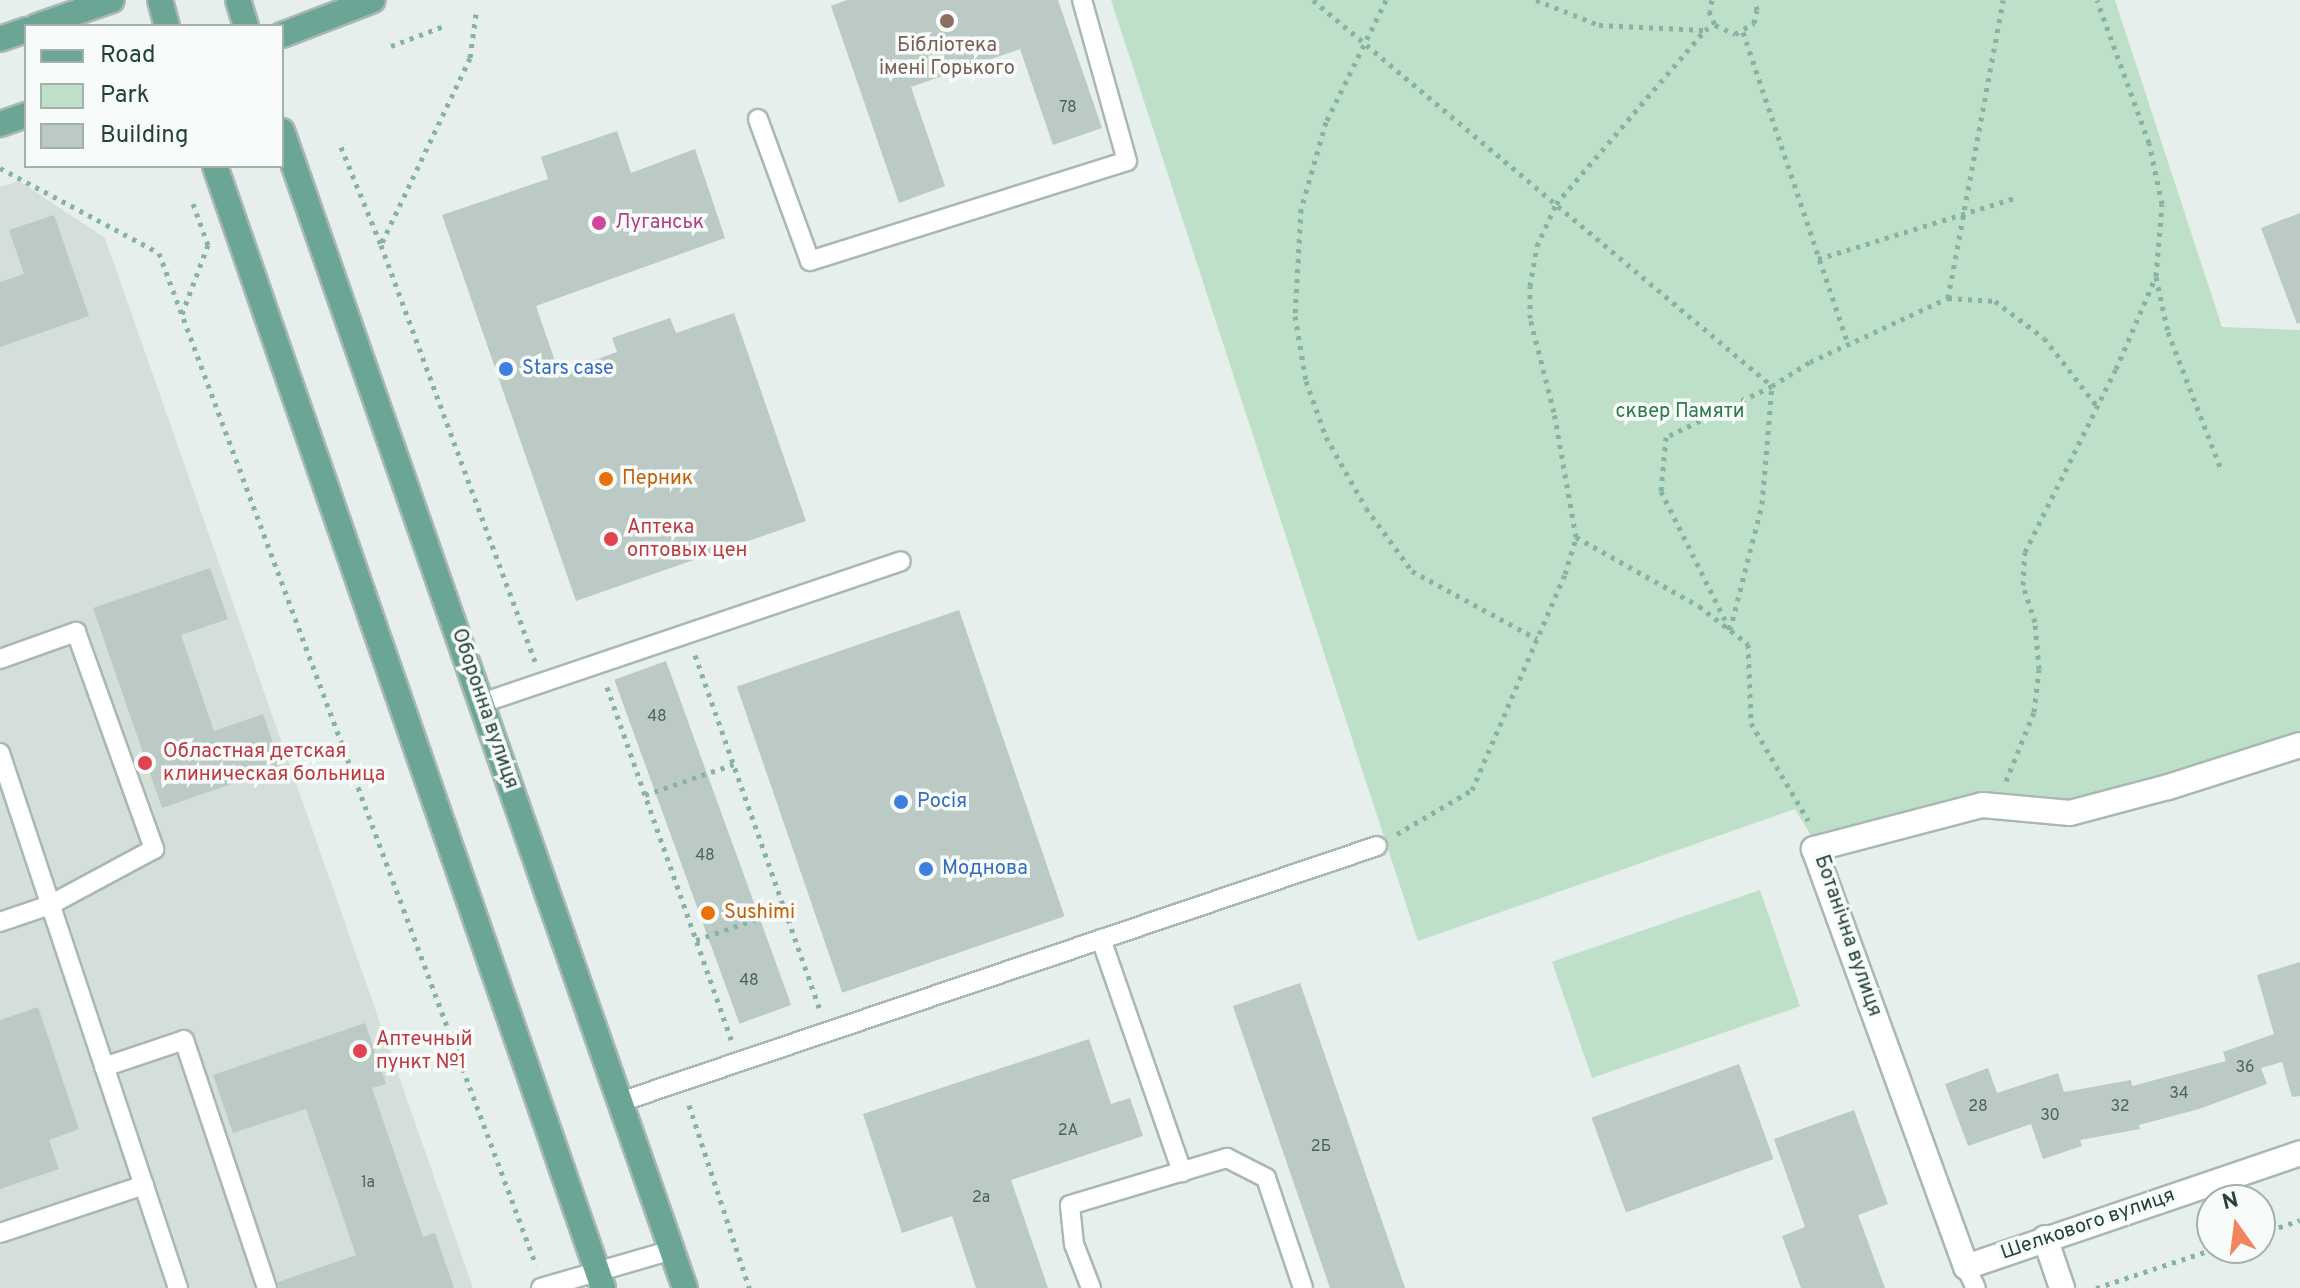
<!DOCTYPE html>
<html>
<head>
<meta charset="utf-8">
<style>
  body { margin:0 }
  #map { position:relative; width:2300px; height:1288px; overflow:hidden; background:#e6efeb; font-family:Overpass,sans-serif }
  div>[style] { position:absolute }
  .built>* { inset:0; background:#d4dfda }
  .green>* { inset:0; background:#bfe0c8; transform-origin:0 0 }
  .building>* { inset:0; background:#bbcac4; transform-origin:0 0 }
  .path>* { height:5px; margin-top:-2.5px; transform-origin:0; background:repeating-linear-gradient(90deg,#86b3a5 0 4px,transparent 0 10px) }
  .roads { filter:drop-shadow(2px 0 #a8b8b2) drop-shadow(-2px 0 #a8b8b2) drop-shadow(0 2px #a8b8b2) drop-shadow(0 -2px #a8b8b2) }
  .lane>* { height:18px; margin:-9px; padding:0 9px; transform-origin:9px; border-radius:9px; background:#fff }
  .street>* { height:24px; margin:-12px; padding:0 12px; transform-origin:12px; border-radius:12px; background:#fff }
  .primary>* { height:24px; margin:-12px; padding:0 12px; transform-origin:12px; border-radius:12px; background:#6aa596 }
  .dots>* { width:22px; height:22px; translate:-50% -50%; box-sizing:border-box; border:4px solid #f7fbf9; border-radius:50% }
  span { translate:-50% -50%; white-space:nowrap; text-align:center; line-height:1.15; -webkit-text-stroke:7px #f7fbf9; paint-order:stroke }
  .number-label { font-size:16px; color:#4a645c }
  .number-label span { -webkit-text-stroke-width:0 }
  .education-label { font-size:20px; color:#785e54 }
  .hotel-label { font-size:20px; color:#b23c85 }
  .left { translate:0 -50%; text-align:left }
  .shop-label { font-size:20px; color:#366cbe }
  .park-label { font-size:20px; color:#2d7a4b }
  .food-label { font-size:20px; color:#c56008 }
  .health-label { font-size:20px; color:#be3a42 }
  .street-label { font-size:20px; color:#24423a }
  .legend { position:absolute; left:24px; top:24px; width:260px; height:144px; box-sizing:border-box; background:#f7fbf9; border:2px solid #a3b1ad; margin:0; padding:10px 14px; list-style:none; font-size:24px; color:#24423a }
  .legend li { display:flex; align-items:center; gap:16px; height:40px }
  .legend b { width:40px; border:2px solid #a3b1ad }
  .north { position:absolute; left:2196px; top:1184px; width:80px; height:80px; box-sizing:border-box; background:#f7fbf9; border:2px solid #a3b1ad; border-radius:50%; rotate:346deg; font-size:22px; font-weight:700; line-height:32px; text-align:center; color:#24423a }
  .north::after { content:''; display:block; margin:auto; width:28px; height:36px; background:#f4845f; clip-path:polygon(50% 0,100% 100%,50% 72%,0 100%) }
</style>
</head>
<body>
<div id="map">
  <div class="built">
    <div style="clip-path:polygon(19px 181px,105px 238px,473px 1288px,0 1288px,0 187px)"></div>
  </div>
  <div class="green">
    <div style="clip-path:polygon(1111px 0,2115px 0,2222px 327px,2300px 330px,2300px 739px,2064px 807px,1996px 795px,1815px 842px,1795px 809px,1418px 941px)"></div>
    <div style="left:1760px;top:890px;width:123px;height:220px;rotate:71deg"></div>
  </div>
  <div class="building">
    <div style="clip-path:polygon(847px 0,1058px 0,1102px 128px,1053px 145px,1020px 49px,911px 87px,945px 186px,899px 203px,831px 6px)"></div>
    <div style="clip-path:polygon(617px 131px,631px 173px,695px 149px,725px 238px,536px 306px,559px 373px,617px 352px,612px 338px,670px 318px,676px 333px,734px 313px,806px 521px,576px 601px,442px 215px,548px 179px,541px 157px)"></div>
    <div style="clip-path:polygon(2300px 213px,2300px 323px,2297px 324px,2261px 228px)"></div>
    <div style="clip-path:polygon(54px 215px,89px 316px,0 347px,0 282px,24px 274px,9px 230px)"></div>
    <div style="clip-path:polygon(210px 568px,228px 619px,181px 635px,214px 731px,263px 714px,281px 767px,162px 808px,93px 608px)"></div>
    <div style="left:959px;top:610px;width:324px;height:235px;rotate:71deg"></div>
    <div style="left:666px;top:661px;width:366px;height:55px;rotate:70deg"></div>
    <div style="clip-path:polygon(2300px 962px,2300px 1096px,2292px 1097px,2282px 1062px,2261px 1068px,2267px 1084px,2199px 1109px,2139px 1125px,2140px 1129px,2080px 1140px,2082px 1146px,2043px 1159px,2031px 1124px,1968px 1146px,1945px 1084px,1988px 1068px,1997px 1093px,2058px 1073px,2064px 1092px,2131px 1080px,2132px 1086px,2226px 1061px,2223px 1052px,2274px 1034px,2257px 975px)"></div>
    <div style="left:1300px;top:983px;width:324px;height:71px;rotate:71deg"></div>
    <div style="clip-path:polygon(38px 1007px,79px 1129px,49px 1140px,59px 1169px,0 1189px,0 1020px)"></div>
    <div style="clip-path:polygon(365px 1023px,386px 1084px,372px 1088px,423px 1237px,435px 1233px,454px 1288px,279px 1288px,278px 1282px,356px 1255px,306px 1109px,233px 1133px,213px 1075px)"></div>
    <div style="clip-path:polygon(1089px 1039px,1111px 1104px,1130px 1098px,1143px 1136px,1011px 1180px,1048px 1288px,976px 1288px,952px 1216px,902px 1233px,863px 1114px)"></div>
    <div style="left:1739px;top:1064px;width:101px;height:157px;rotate:70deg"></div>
    <div style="clip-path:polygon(1854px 1110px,1888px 1204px,1858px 1215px,1885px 1288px,1801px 1288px,1782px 1236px,1805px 1227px,1774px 1139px)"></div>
  </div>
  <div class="path">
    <div style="left:1313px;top:0;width:600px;rotate:40.06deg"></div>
    <div style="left:1772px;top:386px;width:118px;rotate:154.3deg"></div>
    <div style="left:1666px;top:437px;width:54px;rotate:95.3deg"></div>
    <div style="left:1661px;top:491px;width:155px;rotate:63.6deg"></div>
    <div style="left:1730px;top:630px;width:130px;rotate:-75.7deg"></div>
    <div style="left:1762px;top:504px;width:118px;rotate:-85.2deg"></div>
    <div style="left:1772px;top:386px;width:45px;rotate:-32.3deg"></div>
    <div style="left:1810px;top:362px;width:152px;rotate:-24.9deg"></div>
    <div style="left:1948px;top:298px;width:47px;rotate:3.7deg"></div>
    <div style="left:1995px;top:301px;width:61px;rotate:37.1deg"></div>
    <div style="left:2044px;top:338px;width:86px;rotate:52.1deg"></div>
    <div style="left:1386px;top:0;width:136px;rotate:116.2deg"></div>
    <div style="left:1326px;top:122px;width:91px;rotate:106deg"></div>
    <div style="left:1301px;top:209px;width:107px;rotate:93.2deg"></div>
    <div style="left:1295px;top:316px;width:66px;rotate:80.4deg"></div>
    <div style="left:1306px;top:381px;width:59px;rotate:70.3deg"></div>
    <div style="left:1326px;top:437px;width:81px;rotate:60.6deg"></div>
    <div style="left:1366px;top:508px;width:78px;rotate:53.9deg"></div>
    <div style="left:1412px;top:571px;width:142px;rotate:28.5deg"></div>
    <div style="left:1536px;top:0;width:68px;rotate:21.6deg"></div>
    <div style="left:1599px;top:25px;width:105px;rotate:2.7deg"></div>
    <div style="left:1712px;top:0;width:11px;rotate:105deg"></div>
    <div style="left:1709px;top:11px;width:15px;rotate:67deg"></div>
    <div style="left:1715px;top:25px;width:22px;rotate:24deg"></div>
    <div style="left:1735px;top:34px;width:22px;rotate:-30deg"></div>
    <div style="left:1754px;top:23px;width:13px;rotate:-77deg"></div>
    <div style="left:1757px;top:10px;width:10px;rotate:-101deg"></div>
    <div style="left:476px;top:14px;width:44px;rotate:97.8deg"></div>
    <div style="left:470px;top:58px;width:207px;rotate:115.5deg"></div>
    <div style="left:381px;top:245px;width:444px;rotate:69.7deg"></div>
    <div style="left:1743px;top:32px;width:329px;rotate:71.4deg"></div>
    <div style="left:391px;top:46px;width:57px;rotate:-20.7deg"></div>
    <div style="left:341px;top:147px;width:106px;rotate:67.8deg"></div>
    <div style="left:0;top:168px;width:180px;rotate:28.1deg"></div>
    <div style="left:159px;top:253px;width:1080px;rotate:69.57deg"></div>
    <div style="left:1818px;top:259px;width:209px;rotate:-17.2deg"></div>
    <div style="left:2156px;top:277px;width:56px;rotate:77.7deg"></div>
    <div style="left:2168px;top:332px;width:147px;rotate:68.9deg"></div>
    <div style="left:1948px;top:298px;width:303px;rotate:-79.5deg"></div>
    <div style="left:182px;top:314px;width:74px;rotate:-69.4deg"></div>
    <div style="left:208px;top:245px;width:50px;rotate:-109.9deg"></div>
    <div style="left:1576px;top:537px;width:141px;rotate:29.3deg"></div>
    <div style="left:1699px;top:606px;width:62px;rotate:37.8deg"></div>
    <div style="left:1748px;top:644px;width:79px;rotate:87.8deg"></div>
    <div style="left:1751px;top:723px;width:113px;rotate:59.6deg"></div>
    <div style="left:695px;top:655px;width:374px;rotate:70.6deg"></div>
    <div style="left:607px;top:687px;width:374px;rotate:70.6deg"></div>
    <div style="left:2006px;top:781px;width:74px;rotate:-67.9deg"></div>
    <div style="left:2034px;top:712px;width:43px;rotate:-83.4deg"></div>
    <div style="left:2039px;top:669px;width:47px;rotate:-94.9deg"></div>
    <div style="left:2035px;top:622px;width:39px;rotate:-108deg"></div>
    <div style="left:2023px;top:585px;width:33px;rotate:-87deg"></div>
    <div style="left:2025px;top:552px;width:204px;rotate:-63.6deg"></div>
    <div style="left:2116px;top:369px;width:101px;rotate:-66.7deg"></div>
    <div style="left:2156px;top:276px;width:72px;rotate:-85.2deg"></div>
    <div style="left:2162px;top:204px;width:62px;rotate:-102deg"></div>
    <div style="left:2149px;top:143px;width:152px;rotate:-110deg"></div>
    <div style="left:645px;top:795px;width:94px;rotate:-19.2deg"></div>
    <div style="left:1397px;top:834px;width:87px;rotate:-30.4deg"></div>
    <div style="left:1472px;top:790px;width:235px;rotate:-66.7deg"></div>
    <div style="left:1565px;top:574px;width:39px;rotate:-73deg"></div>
    <div style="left:1576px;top:537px;width:127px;rotate:-100deg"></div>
    <div style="left:1554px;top:412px;width:97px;rotate:-104.3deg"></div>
    <div style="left:1530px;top:318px;width:32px;rotate:-90deg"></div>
    <div style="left:1530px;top:286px;width:41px;rotate:-80.1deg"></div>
    <div style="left:1537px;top:246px;width:46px;rotate:-65.7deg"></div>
    <div style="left:1556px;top:204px;width:229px;rotate:-49.4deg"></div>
    <div style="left:1705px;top:30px;width:11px;rotate:-27deg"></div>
    <div style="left:696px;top:940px;width:94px;rotate:-19.2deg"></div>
    <div style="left:689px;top:1105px;width:193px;rotate:71.8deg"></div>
    <div style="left:2260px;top:1234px;width:42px;rotate:-19.3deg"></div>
    <div style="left:2096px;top:1288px;width:127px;rotate:-18.3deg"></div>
  </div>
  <div class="roads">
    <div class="lane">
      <div style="left:758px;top:119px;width:151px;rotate:69.9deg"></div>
      <div style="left:810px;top:261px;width:332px;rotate:-17.5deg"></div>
      <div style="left:1127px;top:161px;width:167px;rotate:-105.6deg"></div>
      <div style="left:0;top:659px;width:81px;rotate:-19.6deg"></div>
      <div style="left:76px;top:632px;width:231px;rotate:70.2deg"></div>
      <div style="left:154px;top:849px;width:118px;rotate:151.7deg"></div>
      <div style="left:50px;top:905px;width:53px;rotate:161.2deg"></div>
      <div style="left:482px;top:703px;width:442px;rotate:-18.7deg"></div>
      <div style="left:0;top:753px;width:564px;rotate:71.6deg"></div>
      <div style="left:1101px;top:939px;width:247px;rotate:70.8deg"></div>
      <div style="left:104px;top:1067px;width:84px;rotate:-18.6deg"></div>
      <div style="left:184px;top:1040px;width:262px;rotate:71.5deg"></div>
      <div style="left:620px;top:1102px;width:799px;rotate:-18.68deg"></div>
      <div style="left:0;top:1233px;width:152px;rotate:-18.4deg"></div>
      <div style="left:1966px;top:1267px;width:23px;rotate:65deg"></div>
      <div style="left:541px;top:1288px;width:136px;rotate:-16.2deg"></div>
      <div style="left:1091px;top:1288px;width:47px;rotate:-111.1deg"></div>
      <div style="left:1074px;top:1244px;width:39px;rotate:-96deg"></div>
      <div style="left:1070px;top:1205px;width:164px;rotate:-16.7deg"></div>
      <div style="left:1227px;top:1158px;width:44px;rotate:27.1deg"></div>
      <div style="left:1266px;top:1178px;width:116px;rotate:71.4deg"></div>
    </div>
    <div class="street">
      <div style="left:2300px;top:745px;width:139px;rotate:162.3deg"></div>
      <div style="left:2168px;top:787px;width:101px;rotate:165.1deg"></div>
      <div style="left:2070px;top:813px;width:88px;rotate:-174.8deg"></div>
      <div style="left:1982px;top:805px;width:174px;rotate:165.3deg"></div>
      <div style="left:1814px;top:849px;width:445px;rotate:70deg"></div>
      <div style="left:1966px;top:1267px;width:353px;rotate:-18.8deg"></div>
      <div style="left:2045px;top:1238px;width:53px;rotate:71.2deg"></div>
    </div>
    <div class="primary">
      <div style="left:160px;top:0;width:27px;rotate:75deg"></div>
      <div style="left:238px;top:0;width:27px;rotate:73deg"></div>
      <div style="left:37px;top:26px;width:79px;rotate:-19.1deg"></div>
      <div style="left:282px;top:35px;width:97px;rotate:-21deg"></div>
      <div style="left:0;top:39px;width:28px;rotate:-19deg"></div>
      <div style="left:0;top:124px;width:28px;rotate:-19deg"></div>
      <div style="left:282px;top:131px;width:1225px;rotate:70.8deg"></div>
      <div style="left:215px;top:166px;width:1187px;rotate:70.92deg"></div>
    </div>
  </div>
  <div class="dots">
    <div style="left:947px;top:21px;background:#8d6e63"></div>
    <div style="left:599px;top:223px;background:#d1479c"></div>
    <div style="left:506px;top:369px;background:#3f7fe0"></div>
    <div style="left:606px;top:479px;background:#e8710a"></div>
    <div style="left:611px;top:539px;background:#e0444e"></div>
    <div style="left:145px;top:763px;background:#e0444e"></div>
    <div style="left:901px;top:802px;background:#3f7fe0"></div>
    <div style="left:926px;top:869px;background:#3f7fe0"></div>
    <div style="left:708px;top:913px;background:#e8710a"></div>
    <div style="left:360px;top:1051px;background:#e0444e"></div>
  </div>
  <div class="number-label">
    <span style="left:1068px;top:108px">78</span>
    <span style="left:657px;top:717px">48</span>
    <span style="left:705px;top:856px">48</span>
    <span style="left:749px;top:981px">48</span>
    <span style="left:2245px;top:1068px">36</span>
    <span style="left:2179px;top:1094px">34</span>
    <span style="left:1978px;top:1107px">28</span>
    <span style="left:2120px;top:1107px">32</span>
    <span style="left:2050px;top:1116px">30</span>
    <span style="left:1068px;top:1131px">2А</span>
    <span style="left:1321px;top:1147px">2Б</span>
    <span style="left:368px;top:1183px">1а</span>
    <span style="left:981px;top:1198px">2а</span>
  </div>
  <div class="education-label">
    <span style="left:947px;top:58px">Бібліотека<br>імені Горького</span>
  </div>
  <div class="hotel-label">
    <span class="left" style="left:615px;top:223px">Луганськ</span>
  </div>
  <div class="shop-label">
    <span class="left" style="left:522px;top:369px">Stars case</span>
    <span class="left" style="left:917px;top:802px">Росія</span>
    <span class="left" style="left:942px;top:869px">Моднова</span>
  </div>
  <div class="park-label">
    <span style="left:1680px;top:412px">сквер Памяти</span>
  </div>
  <div class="food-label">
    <span class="left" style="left:622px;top:479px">Перник</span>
    <span class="left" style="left:724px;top:913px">Sushimi</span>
  </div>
  <div class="health-label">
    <span class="left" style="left:627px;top:540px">Аптека<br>оптовых цен</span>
    <span class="left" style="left:163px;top:764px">Областная детская<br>клиническая больница</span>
    <span class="left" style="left:376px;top:1052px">Аптечный<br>пункт №1</span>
  </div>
  <div class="street-label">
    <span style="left:484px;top:709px;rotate:71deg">Оборонна вулиця</span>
    <span style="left:1847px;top:936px;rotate:71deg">Ботанічна вулиця</span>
    <span style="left:2088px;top:1225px;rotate:-19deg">Шелкового вулиця</span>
  </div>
  <ul class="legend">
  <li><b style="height:10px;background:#6aa596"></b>Road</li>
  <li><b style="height:22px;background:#bfe0c8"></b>Park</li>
  <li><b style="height:22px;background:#bbcac4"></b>Building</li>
  </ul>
  <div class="north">N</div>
</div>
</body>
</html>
